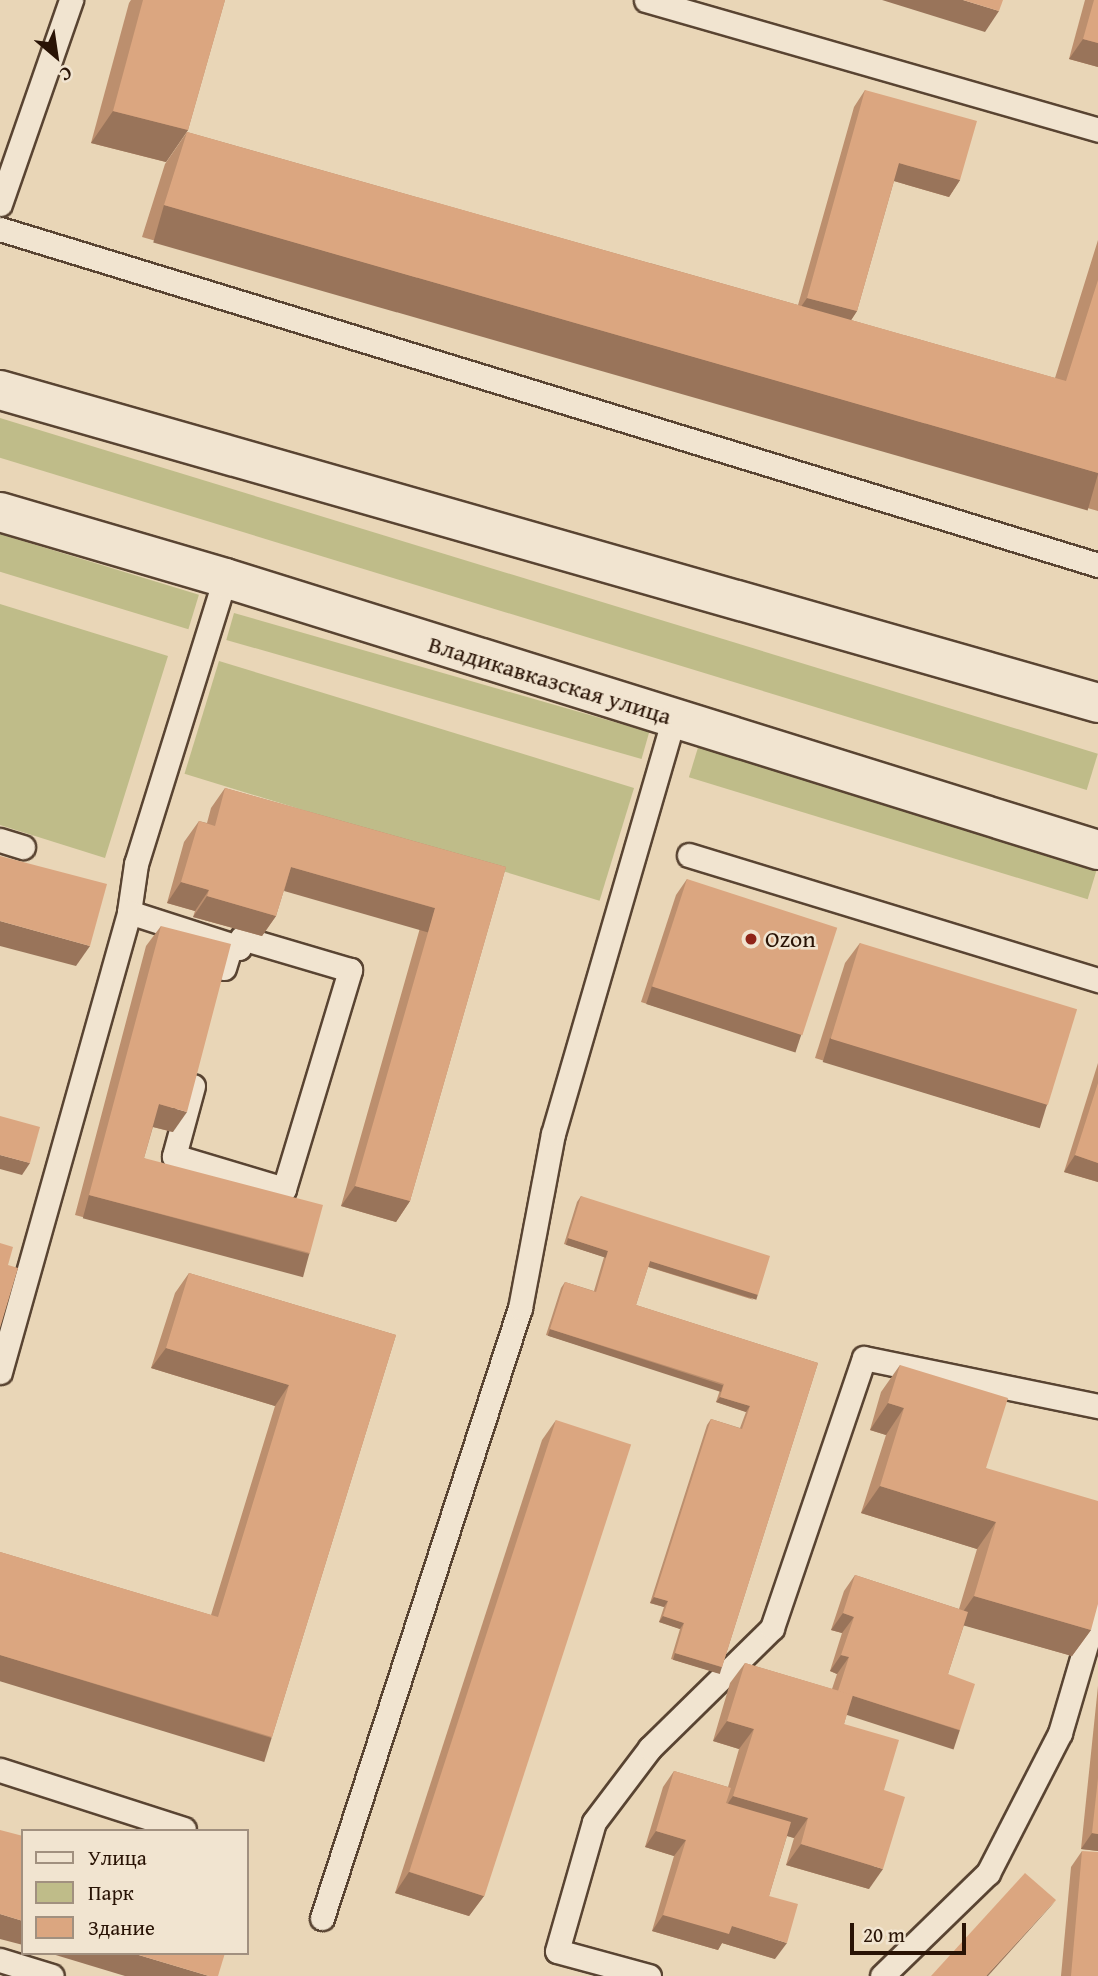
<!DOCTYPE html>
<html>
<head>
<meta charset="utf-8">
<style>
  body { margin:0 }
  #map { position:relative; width:1098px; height:1976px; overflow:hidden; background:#e9d6b7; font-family:"Gentium Book Plus",serif }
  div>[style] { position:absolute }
  .green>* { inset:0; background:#bfbc89; transform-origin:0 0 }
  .roads { filter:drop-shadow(2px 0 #594432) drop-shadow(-2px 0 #594432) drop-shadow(0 2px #594432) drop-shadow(0 -2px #594432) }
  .lane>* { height:23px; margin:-11.5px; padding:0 11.5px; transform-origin:11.5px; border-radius:11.5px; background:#f1e4d0 }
  .secondary>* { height:38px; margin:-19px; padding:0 19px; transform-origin:19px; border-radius:19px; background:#f1e4d0 }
  .wall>* { inset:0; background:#bc8f6e }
  .shaded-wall>* { inset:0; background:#99745a; transform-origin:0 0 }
  .building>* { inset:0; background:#dba680; transform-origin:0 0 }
  .dots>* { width:19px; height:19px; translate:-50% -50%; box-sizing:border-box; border:4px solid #f1e4d0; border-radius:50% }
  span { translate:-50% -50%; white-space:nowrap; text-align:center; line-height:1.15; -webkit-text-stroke:5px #f1e4d0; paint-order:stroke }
  .street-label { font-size:24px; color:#291305 }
  .poi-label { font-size:24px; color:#291305 }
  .left { translate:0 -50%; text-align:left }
  .legend { position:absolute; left:21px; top:1829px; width:228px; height:126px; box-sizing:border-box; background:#f1e4d0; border:2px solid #a1907f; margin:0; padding:9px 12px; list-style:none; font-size:21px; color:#291305 }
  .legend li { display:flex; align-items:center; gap:14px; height:35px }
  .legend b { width:35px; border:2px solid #a1907f }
  .north { position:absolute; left:21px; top:21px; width:70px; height:70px; -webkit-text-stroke:5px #f1e4d0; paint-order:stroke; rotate:151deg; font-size:19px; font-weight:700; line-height:28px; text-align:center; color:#291305 }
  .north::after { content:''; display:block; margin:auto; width:24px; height:32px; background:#291305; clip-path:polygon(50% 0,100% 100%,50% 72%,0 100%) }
  .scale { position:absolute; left:850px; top:1923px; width:116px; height:32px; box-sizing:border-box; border:4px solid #291305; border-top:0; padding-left:9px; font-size:21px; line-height:24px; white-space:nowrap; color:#291305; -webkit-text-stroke:5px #f1e4d0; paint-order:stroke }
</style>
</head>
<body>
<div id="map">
  <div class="green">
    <div style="left:0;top:418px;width:1148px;height:38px;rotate:17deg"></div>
    <div style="left:0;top:534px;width:208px;height:36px;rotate:17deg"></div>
    <div style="clip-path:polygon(0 604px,168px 656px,105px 858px,0 825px)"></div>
    <div style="left:234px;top:613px;width:432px;height:28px;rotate:16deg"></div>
    <div style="left:219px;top:661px;width:434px;height:118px;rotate:17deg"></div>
    <div style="left:700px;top:741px;width:417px;height:38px;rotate:17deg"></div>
  </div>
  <div class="roads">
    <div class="lane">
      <div style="left:646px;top:0;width:470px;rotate:16deg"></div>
      <div style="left:0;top:204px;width:216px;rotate:-70.8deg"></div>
      <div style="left:0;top:229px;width:1148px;rotate:17.01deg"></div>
      <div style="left:0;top:840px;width:24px;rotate:17deg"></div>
      <div style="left:689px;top:855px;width:428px;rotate:17deg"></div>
      <div style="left:224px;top:968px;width:24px;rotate:-73deg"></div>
      <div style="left:231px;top:945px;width:107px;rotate:-162.1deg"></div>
      <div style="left:129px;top:912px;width:49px;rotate:-81.7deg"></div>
      <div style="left:136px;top:864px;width:300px;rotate:-72.7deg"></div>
      <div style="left:193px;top:1086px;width:73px;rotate:105.2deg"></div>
      <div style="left:174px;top:1156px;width:115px;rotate:16.7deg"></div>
      <div style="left:284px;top:1189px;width:229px;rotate:-73.2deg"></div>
      <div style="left:350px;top:970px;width:113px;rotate:-163.5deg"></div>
      <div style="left:242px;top:938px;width:10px;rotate:107deg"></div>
      <div style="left:239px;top:948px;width:9px;rotate:-159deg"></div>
      <div style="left:0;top:1372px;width:478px;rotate:-74.3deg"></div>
      <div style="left:0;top:1770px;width:193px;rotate:17.8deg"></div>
      <div style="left:322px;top:1918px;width:641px;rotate:-72.02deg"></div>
      <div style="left:520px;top:1308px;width:177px;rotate:-79.3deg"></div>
      <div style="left:553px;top:1134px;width:433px;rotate:-73.8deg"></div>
      <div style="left:0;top:1960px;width:54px;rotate:17.1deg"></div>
      <div style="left:649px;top:1976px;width:95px;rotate:-164.8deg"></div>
      <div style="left:557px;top:1951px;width:134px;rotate:-74deg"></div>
      <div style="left:594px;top:1822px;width:93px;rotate:-52.9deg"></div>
      <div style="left:650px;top:1748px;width:171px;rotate:-44.5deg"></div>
      <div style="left:772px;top:1628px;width:285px;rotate:-71.2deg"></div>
      <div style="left:864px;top:1358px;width:239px;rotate:11.6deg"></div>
      <div style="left:882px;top:1976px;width:148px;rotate:-44.2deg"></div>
      <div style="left:988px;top:1873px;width:157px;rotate:-62.8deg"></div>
      <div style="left:1060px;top:1733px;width:134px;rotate:-73.6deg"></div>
    </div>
    <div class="secondary">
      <div style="left:0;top:390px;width:1142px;rotate:15.91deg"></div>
      <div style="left:0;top:512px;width:234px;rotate:16.3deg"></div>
      <div style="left:225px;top:578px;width:914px;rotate:17.31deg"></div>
    </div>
  </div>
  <div class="wall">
    <div style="clip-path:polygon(131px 0,225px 0,188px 130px,166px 162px,91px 143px,129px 3px)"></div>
    <div style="clip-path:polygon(1085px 0,1098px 0,1098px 67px,1069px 59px)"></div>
    <div style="clip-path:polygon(865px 90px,960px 180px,949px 197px,894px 181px,857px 311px,851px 320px,1055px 378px,1098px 240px,1098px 511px,142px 237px,165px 164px,187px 132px,798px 305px,854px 107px)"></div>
    <div style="clip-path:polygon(225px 788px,506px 867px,410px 1201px,396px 1222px,341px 1206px,420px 928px,284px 890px,276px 916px,262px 936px,193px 917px,195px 911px,167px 903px,184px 842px,199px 821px,207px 823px,211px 808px)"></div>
    <div style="clip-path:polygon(687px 879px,802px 1034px,791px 1050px,641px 1002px,676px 895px)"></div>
    <div style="clip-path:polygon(161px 926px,173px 1132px,153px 1127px,144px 1158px,310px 1253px,296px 1274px,75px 1215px,146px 946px)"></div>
    <div style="clip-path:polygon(860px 943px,1047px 1105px,1032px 1126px,815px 1058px,845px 963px)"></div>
    <div style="clip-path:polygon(1098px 1063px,1098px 1182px,1064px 1172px)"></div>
    <div style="clip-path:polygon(581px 1196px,754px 1300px,648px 1267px,636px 1305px,818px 1363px,722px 1667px,718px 1673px,671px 1659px,680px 1629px,659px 1622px,664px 1607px,650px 1603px,707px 1425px,711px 1419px,740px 1428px,746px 1412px,716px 1402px,720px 1390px,546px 1335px,561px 1288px,565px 1282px,594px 1291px,604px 1257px,564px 1244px,577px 1202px)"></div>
    <div style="clip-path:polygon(189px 1273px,396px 1335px,272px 1737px,258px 1758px,0 1680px,0 1552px,211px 1615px,275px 1406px,151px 1368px,175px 1293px)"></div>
    <div style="clip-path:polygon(900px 1365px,986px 1468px,1091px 1630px,1072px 1656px,964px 1625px,948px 1674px,960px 1730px,949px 1747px,847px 1713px,844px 1724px,884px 1790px,869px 1889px,786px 1865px,794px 1838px,787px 1836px,769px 1896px,775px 1959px,722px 1943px,718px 1950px,652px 1931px,674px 1856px,645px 1847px,663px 1787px,674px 1771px,728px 1787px,739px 1749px,713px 1741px,730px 1683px,745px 1663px,832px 1689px,837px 1674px,830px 1671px,842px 1633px,831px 1630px,844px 1591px,855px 1575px,959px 1609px,977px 1549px,861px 1513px,886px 1435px,870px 1430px,881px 1392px)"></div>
    <div style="clip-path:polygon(556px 1420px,484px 1896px,469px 1916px,395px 1893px,542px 1440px)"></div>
    <div style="clip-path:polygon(1098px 1686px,1098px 1851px,1081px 1849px)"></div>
    <div style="clip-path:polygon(1082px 1851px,1098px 1976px,1061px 1976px,1071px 1867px)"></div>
  </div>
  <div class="shaded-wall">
    <div style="clip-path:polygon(882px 0,963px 0,999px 11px,985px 32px)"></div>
    <div style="clip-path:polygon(1083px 39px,1098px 43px,1098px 67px,1069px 59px)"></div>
    <div style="clip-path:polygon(113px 111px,188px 130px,166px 162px,91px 143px)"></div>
    <div style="clip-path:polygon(899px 163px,960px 180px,949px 197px,887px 179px)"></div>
    <div style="left:164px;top:205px;width:972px;height:39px;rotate:16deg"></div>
    <div style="clip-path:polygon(807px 298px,857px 311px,846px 328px,796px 314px)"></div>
    <div style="left:291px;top:867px;width:150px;height:25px;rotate:16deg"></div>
    <div style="clip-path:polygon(181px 882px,209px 890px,195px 911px,167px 903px)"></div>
    <div style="clip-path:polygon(207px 896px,276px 916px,262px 936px,193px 917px)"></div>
    <div style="clip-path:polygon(0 921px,90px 946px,76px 966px,0 946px)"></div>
    <div style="left:652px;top:986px;width:157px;height:19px;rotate:18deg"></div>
    <div style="left:830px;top:1038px;width:227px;height:25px;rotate:17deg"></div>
    <div style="clip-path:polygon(159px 1104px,187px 1112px,173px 1132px,145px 1125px)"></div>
    <div style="clip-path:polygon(0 1155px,30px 1163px,22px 1175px,0 1169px)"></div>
    <div style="clip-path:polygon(1075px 1155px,1098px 1163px,1098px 1182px,1064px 1172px)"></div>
    <div style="clip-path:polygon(355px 1186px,410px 1201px,396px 1222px,341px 1206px)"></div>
    <div style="left:89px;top:1195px;width:228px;height:24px;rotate:15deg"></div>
    <div style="left:568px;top:1238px;width:42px;height:7px;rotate:18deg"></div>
    <div style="left:650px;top:1261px;width:113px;height:6px;rotate:17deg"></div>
    <div style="left:550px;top:1329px;width:182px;height:7px;rotate:18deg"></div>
    <div style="clip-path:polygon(166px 1348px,289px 1385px,275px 1406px,151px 1368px)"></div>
    <div style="clip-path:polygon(720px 1397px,750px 1406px,746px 1412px,716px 1402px)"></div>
    <div style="clip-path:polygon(888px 1403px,904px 1408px,886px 1435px,870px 1430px)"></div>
    <div style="clip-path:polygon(880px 1486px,996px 1522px,977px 1549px,861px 1513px)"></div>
    <div style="clip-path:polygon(974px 1596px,1091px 1630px,1072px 1656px,955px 1623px)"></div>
    <div style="clip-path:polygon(654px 1597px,668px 1601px,664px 1607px,650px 1603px)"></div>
    <div style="clip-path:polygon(843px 1613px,854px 1617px,842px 1633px,831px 1630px)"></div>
    <div style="clip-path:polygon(663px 1616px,684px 1623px,680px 1629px,659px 1622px)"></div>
    <div style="left:675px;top:1653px;width:49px;height:7px;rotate:17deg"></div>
    <div style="left:0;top:1655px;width:284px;height:25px;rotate:17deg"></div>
    <div style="clip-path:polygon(841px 1655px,849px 1657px,837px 1674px,830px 1671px)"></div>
    <div style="left:838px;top:1691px;width:128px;height:20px;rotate:18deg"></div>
    <div style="clip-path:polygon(727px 1721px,754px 1729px,739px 1749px,713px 1741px)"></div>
    <div style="clip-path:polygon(733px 1796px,808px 1818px,794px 1838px,719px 1816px)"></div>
    <div style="clip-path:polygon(656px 1831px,686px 1840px,674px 1856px,645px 1847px)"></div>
    <div style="clip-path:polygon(1092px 1833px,1098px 1834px,1098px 1851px,1081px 1849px)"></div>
    <div style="clip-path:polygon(801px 1844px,883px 1869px,869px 1889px,786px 1865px)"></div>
    <div style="clip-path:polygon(409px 1872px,484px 1896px,469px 1916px,395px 1893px)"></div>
    <div style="clip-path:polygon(1056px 1900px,1051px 1906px,988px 1976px,986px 1976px)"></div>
    <div style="clip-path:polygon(0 1914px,23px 1921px,23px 1945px,0 1939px)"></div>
    <div style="clip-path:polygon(663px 1915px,732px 1926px,787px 1943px,775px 1959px,722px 1943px,718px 1950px,652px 1931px)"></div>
    <div style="clip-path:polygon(49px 1953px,132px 1953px,209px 1976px,125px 1976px)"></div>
  </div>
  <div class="building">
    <div style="clip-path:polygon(143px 0,225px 0,188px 130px,113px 111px)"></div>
    <div style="clip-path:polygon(963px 0,1003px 0,999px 11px)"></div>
    <div style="clip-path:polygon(1094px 0,1098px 0,1098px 43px,1083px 39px)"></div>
    <div style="clip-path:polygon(865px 90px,977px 121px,960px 180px,899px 163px,857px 311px,807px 298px)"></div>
    <div style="clip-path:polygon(187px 132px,1066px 381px,1098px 280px,1098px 473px,164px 205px)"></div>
    <div style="clip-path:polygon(225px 788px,506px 867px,410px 1201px,355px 1186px,435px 908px,291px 867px,276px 916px,207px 896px,209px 890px,181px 882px,199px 821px,215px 826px)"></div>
    <div style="clip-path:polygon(0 856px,107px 884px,90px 946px,0 921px)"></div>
    <div style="left:687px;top:879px;width:158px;height:113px;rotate:18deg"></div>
    <div style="clip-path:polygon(161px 926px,231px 944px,187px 1112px,159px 1104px,144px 1158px,323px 1205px,310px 1253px,89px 1195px)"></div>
    <div style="left:860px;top:943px;width:227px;height:100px;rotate:17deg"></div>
    <div style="clip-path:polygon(1098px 1083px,1098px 1163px,1075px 1155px)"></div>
    <div style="clip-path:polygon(0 1116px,40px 1127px,30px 1163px,0 1155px)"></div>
    <div style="clip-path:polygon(581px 1196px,770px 1256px,758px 1295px,650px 1261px,636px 1305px,818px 1363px,722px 1667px,675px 1653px,684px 1623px,663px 1616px,668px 1601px,654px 1597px,711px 1419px,742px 1429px,750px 1406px,720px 1397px,724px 1384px,550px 1329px,565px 1282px,596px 1292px,608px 1251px,568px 1238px)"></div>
    <div style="clip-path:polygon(0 1243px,13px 1247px,8px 1265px,18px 1268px,0 1328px)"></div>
    <div style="clip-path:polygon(189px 1273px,396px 1335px,272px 1737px,0 1655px,0 1552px,218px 1617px,289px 1385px,166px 1348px)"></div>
    <div style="clip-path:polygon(900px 1365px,1008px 1398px,986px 1468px,1098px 1501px,1098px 1604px,1091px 1630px,974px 1596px,996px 1522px,880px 1486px,904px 1408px,888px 1403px)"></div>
    <div style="left:556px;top:1420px;width:79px;height:475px;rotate:18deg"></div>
    <div style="clip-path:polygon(855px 1575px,968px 1612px,948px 1674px,975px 1684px,960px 1730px,838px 1691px,849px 1657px,841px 1655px,854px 1617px,843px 1613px)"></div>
    <div style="clip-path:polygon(745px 1663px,853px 1695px,844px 1724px,899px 1740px,884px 1790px,905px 1797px,883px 1869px,801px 1844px,808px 1818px,733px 1796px,754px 1729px,727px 1721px)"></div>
    <div style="clip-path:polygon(674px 1771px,731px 1788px,726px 1803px,791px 1822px,769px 1896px,798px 1904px,787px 1943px,732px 1926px,729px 1934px,663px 1915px,686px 1840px,656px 1831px)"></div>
    <div style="clip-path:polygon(1098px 1778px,1098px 1834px,1092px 1833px)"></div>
    <div style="clip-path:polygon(0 1830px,23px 1836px,23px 1921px,0 1914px)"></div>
    <div style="clip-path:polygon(1082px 1851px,1098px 1852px,1098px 1976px,1071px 1976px)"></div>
    <div style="clip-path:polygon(1025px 1873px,1056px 1900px,986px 1976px,931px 1976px)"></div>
    <div style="clip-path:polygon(132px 1953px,225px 1953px,218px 1976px,209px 1976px)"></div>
  </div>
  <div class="dots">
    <div style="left:751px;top:939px;background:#8f2418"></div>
  </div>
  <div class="street-label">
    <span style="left:550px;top:680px;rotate:17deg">Владикавказская улица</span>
  </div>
  <div class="poi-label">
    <span class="left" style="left:765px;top:939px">Ozon</span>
  </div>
  <ul class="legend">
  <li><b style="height:9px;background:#f1e4d0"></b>Улица</li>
  <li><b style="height:19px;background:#bfbc89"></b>Парк</li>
  <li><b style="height:19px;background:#dba680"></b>Здание</li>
  </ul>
  <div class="north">С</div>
  <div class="scale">20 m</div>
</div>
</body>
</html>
